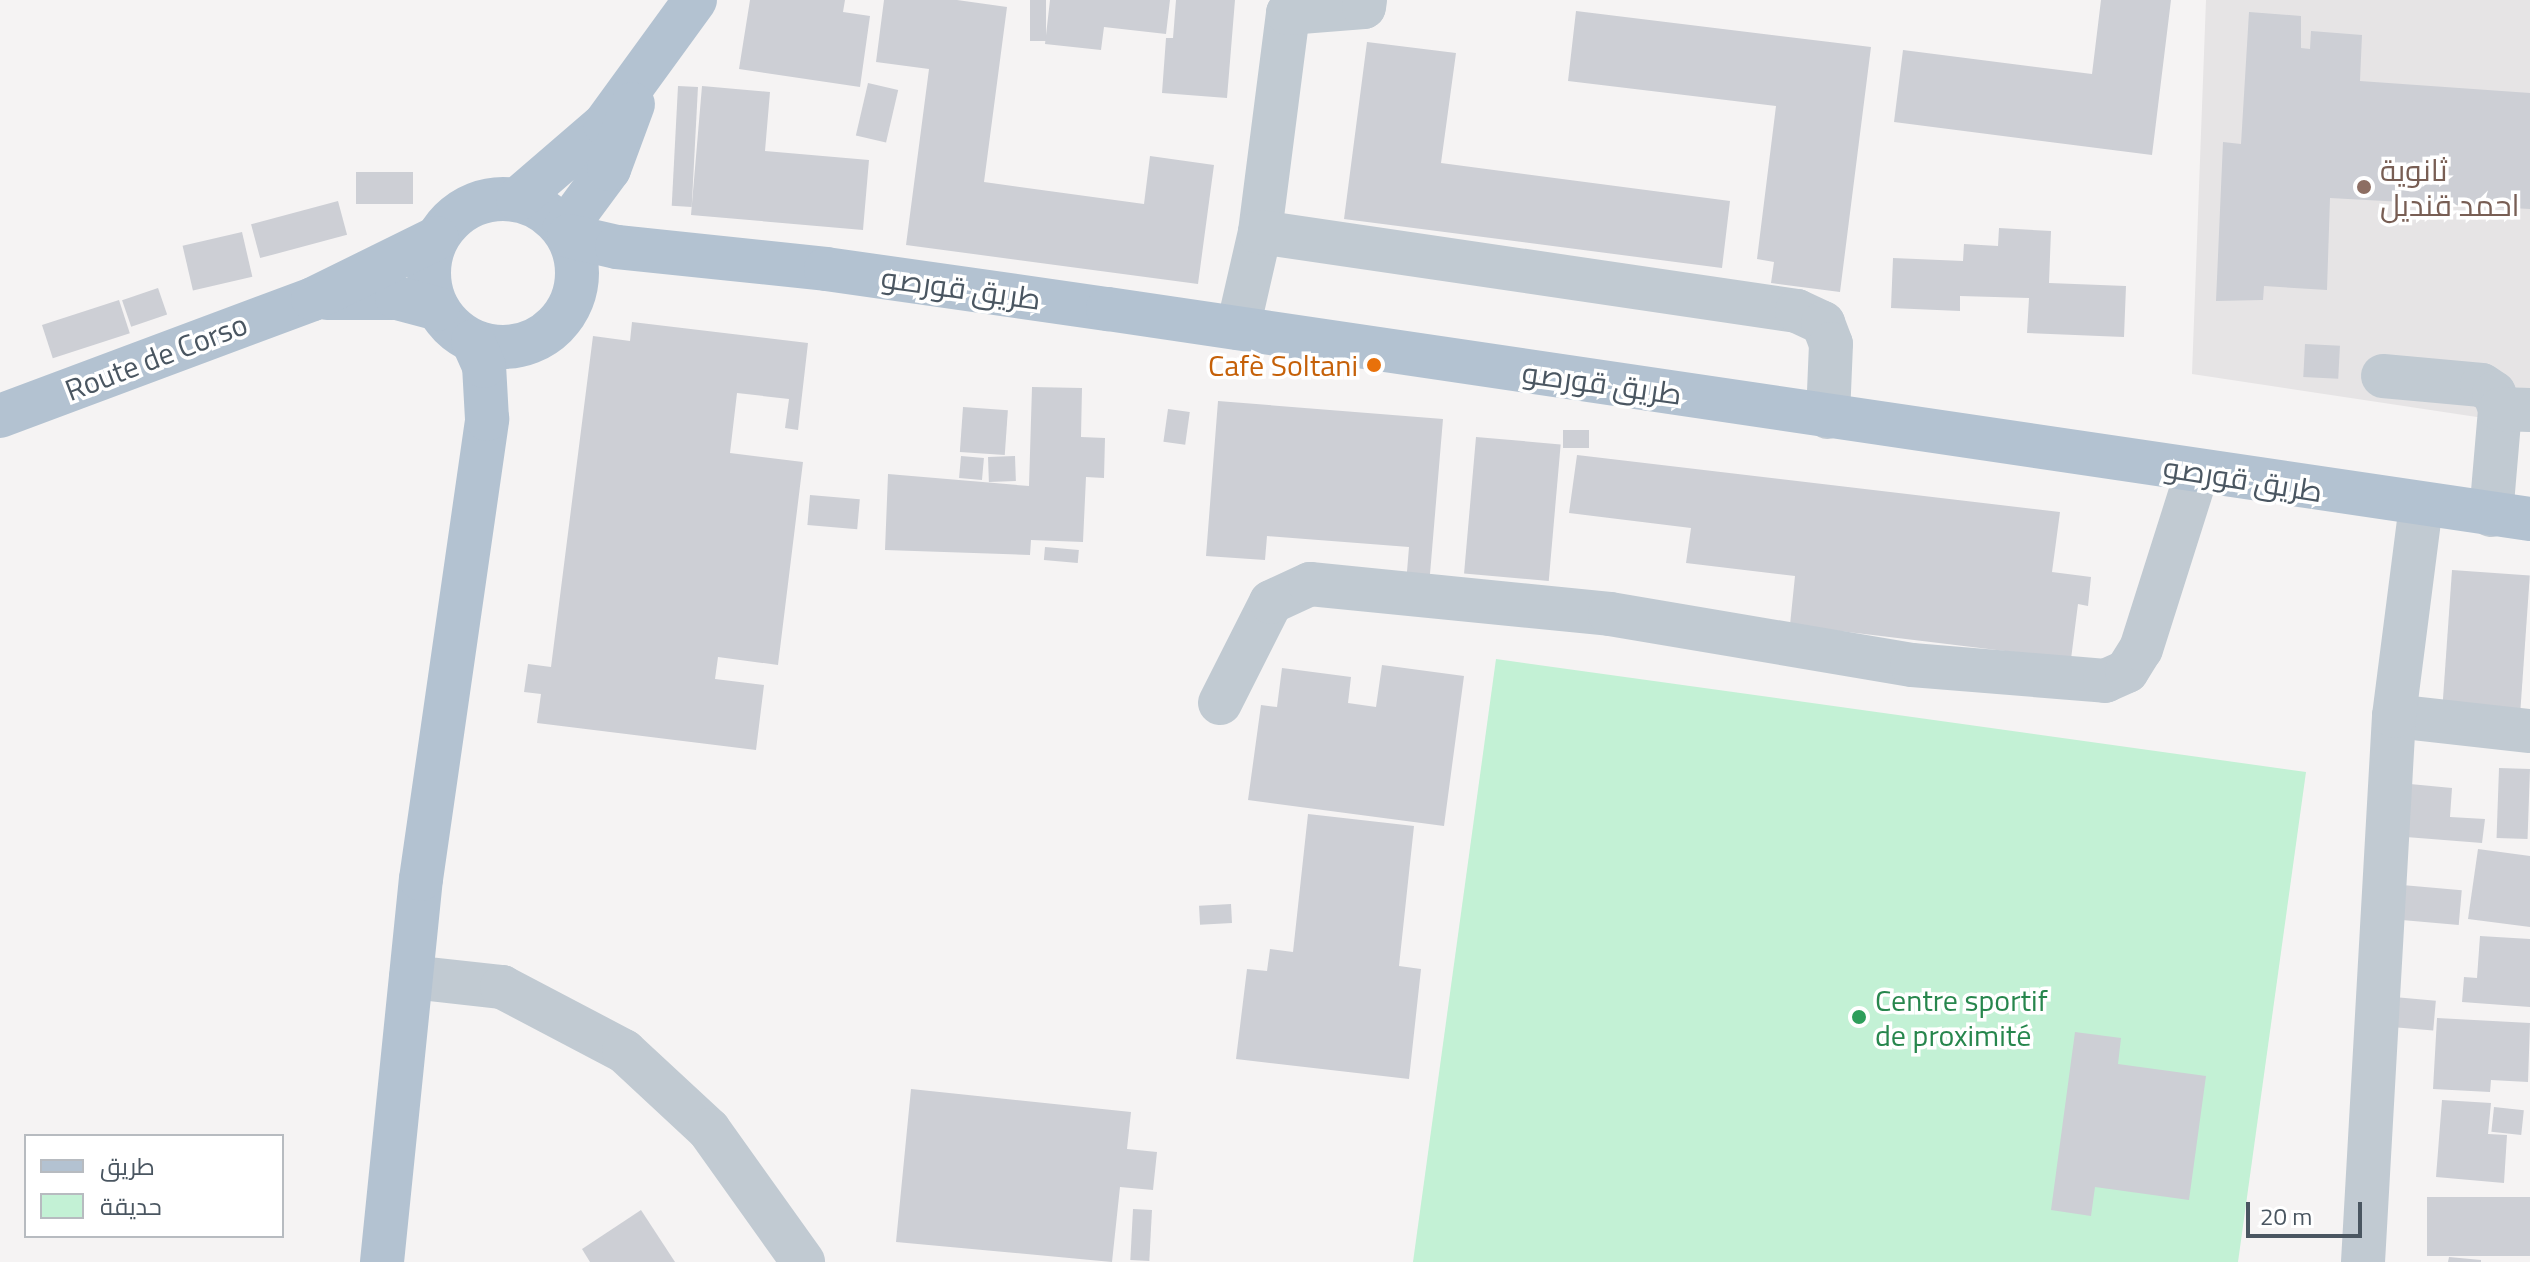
<!DOCTYPE html>
<html>
<head>
<meta charset="utf-8">
<style>
  body { margin:0 }
  #map { position:relative; width:2530px; height:1262px; overflow:hidden; background:#f5f3f3; font-family:"Titillium Web",Cairo,sans-serif }
  div>[style] { position:absolute }
  .education>* { inset:0; background:#e6e4e5 }
  .green>* { inset:0; background:#c3f1d5 }
  .building>* { inset:0; background:#cdcfd5; transform-origin:0 0 }
  .minor>* { height:44px; margin:-22px; padding:0 22px; transform-origin:22px; border-radius:22px; background:#c1cad2 }
  .major>* { height:44px; margin:-22px; padding:0 22px; transform-origin:22px; border-radius:22px; background:#b3c2d1 }
  .major>.ring { margin:-22px; padding:0; box-sizing:content-box; background:none; border:44px solid #b3c2d1; border-radius:50% }
  .dots>* { width:22px; height:22px; translate:-50% -50%; box-sizing:border-box; border:4px solid #fff; border-radius:50% }
  span { translate:-50% -50%; white-space:nowrap; text-align:center; line-height:1.15; -webkit-text-stroke:7px #fff; paint-order:stroke }
  .education-label { font-size:30px; color:#785e54 }
  .left { translate:0 -50%; text-align:left }
  .street-label { font-size:30px; color:#4a5661 }
  .food-label { font-size:30px; color:#c56008 }
  .right { translate:-100% -50%; text-align:right }
  .leisure-label { font-size:30px; color:#27864d }
  .legend { position:absolute; left:24px; top:1134px; width:260px; height:104px; box-sizing:border-box; background:#fff; border:2px solid #b7bbc0; margin:0; padding:10px 14px; list-style:none; font-size:24px; color:#4a5661 }
  .legend li { display:flex; align-items:center; gap:16px; height:40px }
  .legend b { width:40px; border:2px solid #b7bbc0 }
  .scale { position:absolute; left:2246px; top:1202px; width:116px; height:36px; box-sizing:border-box; border:4px solid #4a5661; border-top:0; padding-left:10px; font-size:24px; line-height:28px; white-space:nowrap; color:#4a5661; -webkit-text-stroke:6px #fff; paint-order:stroke }
</style>
</head>
<body>
<div id="map">
  <div class="education">
    <div style="clip-path:polygon(2206px 0,2530px 0,2530px 425px,2192px 374px)"></div>
  </div>
  <div class="green">
    <div style="clip-path:polygon(1496px 659px,2306px 772px,2238px 1262px,1413px 1262px)"></div>
  </div>
  <div class="building">
    <div style="clip-path:polygon(750px 0,845px 0,843px 12px,870px 16px,860px 87px,739px 69px)"></div>
    <div style="clip-path:polygon(884px 0,957px 0,1007px 7px,984px 182px,1144px 204px,1150px 156px,1214px 165px,1198px 284px,906px 245px,929px 69px,876px 62px)"></div>
    <div style="left:1030px;top:0;width:16px;height:41px"></div>
    <div style="clip-path:polygon(1050px 0,1170px 0,1166px 34px,1104px 27px,1101px 50px,1045px 44px)"></div>
    <div style="clip-path:polygon(1176px 0,1235px 0,1227px 98px,1162px 93px,1166px 38px,1173px 38px)"></div>
    <div style="clip-path:polygon(2101px 0,2171px 0,2152px 155px,1894px 122px,1903px 50px,2092px 74px)"></div>
    <div style="clip-path:polygon(1576px 11px,1871px 47px,1840px 292px,1771px 283px,1774px 262px,1757px 259px,1776px 106px,1568px 81px)"></div>
    <div style="clip-path:polygon(2249px 12px,2301px 16px,2301px 48px,2310px 49px,2311px 31px,2362px 35px,2360px 81px,2530px 93px,2530px 209px,2330px 198px,2327px 290px,2264px 286px,2263px 300px,2216px 301px,2223px 142px,2241px 144px)"></div>
    <div style="clip-path:polygon(1367px 42px,1456px 53px,1441px 163px,1730px 201px,1722px 268px,1344px 219px)"></div>
    <div style="left:868px;top:83px;width:31px;height:54px;rotate:13deg"></div>
    <div style="left:678px;top:86px;width:20px;height:120px;rotate:3deg"></div>
    <div style="clip-path:polygon(702px 86px,770px 92px,765px 151px,869px 160px,863px 230px,691px 215px)"></div>
    <div style="left:413px;top:172px;width:32px;height:57px;rotate:90deg"></div>
    <div style="left:338px;top:201px;width:35px;height:90px;rotate:75deg"></div>
    <div style="clip-path:polygon(1999px 228px,2051px 231px,2049px 283px,2126px 286px,2124px 337px,2027px 333px,2029px 298px,1960px 296px,1960px 311px,1891px 308px,1893px 258px,1963px 261px,1964px 244px,1998px 246px)"></div>
    <div style="left:242px;top:232px;width:46px;height:61px;rotate:77deg"></div>
    <div style="left:158px;top:288px;width:28px;height:38px;rotate:71deg"></div>
    <div style="left:119px;top:300px;width:35px;height:81px;rotate:72deg"></div>
    <div style="clip-path:polygon(632px 322px,808px 343px,798px 430px,785px 428px,789px 399px,737px 393px,730px 453px,803px 462px,778px 665px,718px 657px,715px 679px,764px 685px,756px 750px,537px 723px,541px 694px,524px 692px,528px 664px,551px 667px,593px 336px,630px 341px)"></div>
    <div style="left:2305px;top:344px;width:35px;height:33px;rotate:3deg"></div>
    <div style="clip-path:polygon(1032px 387px,1082px 388px,1081px 437px,1105px 438px,1104px 478px,1086px 477px,1083px 542px,1031px 540px,1030px 555px,885px 550px,888px 474px,1029px 486px)"></div>
    <div style="clip-path:polygon(1218px 401px,1443px 419px,1429px 586px,1406px 584px,1409px 547px,1267px 536px,1265px 560px,1206px 556px)"></div>
    <div style="left:963px;top:407px;width:45px;height:45px;rotate:4deg"></div>
    <div style="left:1168px;top:409px;width:22px;height:33px;rotate:8deg"></div>
    <div style="left:1563px;top:430px;width:26px;height:18px"></div>
    <div style="left:1476px;top:437px;width:85px;height:137px;rotate:5deg"></div>
    <div style="clip-path:polygon(1577px 455px,2060px 512px,2052px 572px,2091px 577px,2088px 606px,2078px 604px,2071px 659px,1790px 625px,1795px 576px,1686px 563px,1691px 528px,1569px 513px)"></div>
    <div style="left:961px;top:456px;width:23px;height:22px;rotate:5deg"></div>
    <div style="left:1015px;top:456px;width:25px;height:27px;rotate:88deg"></div>
    <div style="left:810px;top:495px;width:50px;height:30px;rotate:5deg"></div>
    <div style="left:1045px;top:547px;width:34px;height:13px;rotate:5deg"></div>
    <div style="left:2452px;top:570px;width:78px;height:144px;rotate:4deg"></div>
    <div style="clip-path:polygon(1382px 665px,1464px 676px,1444px 826px,1248px 800px,1261px 705px,1277px 707px,1282px 668px,1351px 677px,1348px 703px,1376px 707px)"></div>
    <div style="left:2499px;top:768px;width:31px;height:70px;rotate:2deg"></div>
    <div style="clip-path:polygon(2410px 784px,2452px 788px,2450px 817px,2485px 819px,2482px 843px,2406px 837px)"></div>
    <div style="clip-path:polygon(1308px 814px,1414px 826px,1399px 966px,1421px 969px,1409px 1079px,1236px 1059px,1247px 969px,1267px 971px,1270px 949px,1293px 952px)"></div>
    <div style="clip-path:polygon(2478px 849px,2530px 856px,2530px 927px,2468px 919px)"></div>
    <div style="left:2402px;top:885px;width:60px;height:35px;rotate:5deg"></div>
    <div style="left:1231px;top:904px;width:19px;height:32px;rotate:87deg"></div>
    <div style="clip-path:polygon(2480px 936px,2530px 939px,2530px 1007px,2462px 1002px,2464px 977px,2477px 978px)"></div>
    <div style="left:2394px;top:997px;width:42px;height:30px;rotate:5deg"></div>
    <div style="clip-path:polygon(2437px 1018px,2530px 1023px,2528px 1082px,2491px 1080px,2490px 1092px,2433px 1089px)"></div>
    <div style="clip-path:polygon(2075px 1032px,2121px 1038px,2118px 1064px,2206px 1076px,2189px 1200px,2095px 1187px,2091px 1216px,2051px 1210px)"></div>
    <div style="clip-path:polygon(911px 1089px,1131px 1112px,1127px 1149px,1157px 1152px,1153px 1190px,1120px 1187px,1112px 1262px,896px 1242px)"></div>
    <div style="clip-path:polygon(2442px 1100px,2491px 1103px,2488px 1134px,2507px 1135px,2504px 1183px,2436px 1177px)"></div>
    <div style="left:2494px;top:1107px;width:30px;height:25px;rotate:6deg"></div>
    <div style="left:2427px;top:1197px;width:103px;height:59px"></div>
    <div style="left:1133px;top:1209px;width:19px;height:51px;rotate:3deg"></div>
    <div style="clip-path:polygon(641px 1210px,675px 1262px,590px 1262px,582px 1249px)"></div>
    <div style="clip-path:polygon(2449px 1257px,2481px 1260px,2481px 1262px,2448px 1262px)"></div>
  </div>
  <div class="minor">
    <div style="left:1260px;top:232px;width:221px;rotate:-82.7deg"></div>
    <div style="left:1288px;top:13px;width:76px;rotate:-4.5deg"></div>
    <div style="left:1364px;top:7px;width:7px;rotate:-82deg"></div>
    <div style="left:1238px;top:328px;width:98px;rotate:-77.1deg"></div>
    <div style="left:1260px;top:232px;width:543px;rotate:8.37deg"></div>
    <div style="left:1797px;top:311px;width:29px;rotate:25deg"></div>
    <div style="left:1823px;top:323px;width:22px;rotate:69deg"></div>
    <div style="left:1831px;top:344px;width:73px;rotate:92.4deg"></div>
    <div style="left:2383px;top:376px;width:99px;rotate:5.2deg"></div>
    <div style="left:2482px;top:385px;width:14px;rotate:34deg"></div>
    <div style="left:2494px;top:393px;width:17px;rotate:69deg"></div>
    <div style="left:2491px;top:515px;width:106px;rotate:-85.1deg"></div>
    <div style="left:2500px;top:409px;width:30px;rotate:2deg"></div>
    <div style="left:1220px;top:703px;width:113px;rotate:-63.2deg"></div>
    <div style="left:1271px;top:602px;width:43px;rotate:-24.8deg"></div>
    <div style="left:1310px;top:584px;width:301px;rotate:5.7deg"></div>
    <div style="left:1610px;top:614px;width:306px;rotate:9.6deg"></div>
    <div style="left:1912px;top:665px;width:194px;rotate:4.7deg"></div>
    <div style="left:2105px;top:681px;width:24px;rotate:-24deg"></div>
    <div style="left:2127px;top:671px;width:26px;rotate:-58deg"></div>
    <div style="left:2141px;top:649px;width:186px;rotate:-72.4deg"></div>
    <div style="left:2394px;top:716px;width:137px;rotate:6.3deg"></div>
    <div style="left:411px;top:977px;width:92px;rotate:6.3deg"></div>
    <div style="left:502px;top:987px;width:138px;rotate:27.7deg"></div>
    <div style="left:624px;top:1051px;width:116px;rotate:42.9deg"></div>
    <div style="left:709px;top:1130px;width:162px;rotate:54.5deg"></div>
    <div style="left:2363px;top:1262px;width:547px;rotate:-86.75deg"></div>
    <div style="left:2394px;top:716px;width:212px;rotate:-82.7deg"></div>
  </div>
  <div class="major">
    <div class="ring" style="left:429px;top:199px;width:104px;height:104px"></div>
    <div style="left:518px;top:199px;width:115px;rotate:-40.8deg"></div>
    <div style="left:605px;top:124px;width:153px;rotate:-54deg"></div>
    <div style="left:564px;top:230px;width:76px;rotate:-53.6deg"></div>
    <div style="left:609px;top:169px;width:69px;rotate:-69.7deg"></div>
    <div style="left:569px;top:236px;width:49px;rotate:12.9deg"></div>
    <div style="left:617px;top:247px;width:210px;rotate:6deg"></div>
    <div style="left:826px;top:269px;width:285px;rotate:8.1deg"></div>
    <div style="left:1108px;top:309px;width:1437px;rotate:8.4deg"></div>
    <div style="left:327px;top:298px;width:70px"></div>
    <div style="left:397px;top:298px;width:42px;rotate:15deg"></div>
    <div style="left:0;top:416px;width:334px;rotate:-20.5deg"></div>
    <div style="left:313px;top:299px;width:138px;rotate:-26.2deg"></div>
    <div style="left:382px;top:1262px;width:385px;rotate:-84.2deg"></div>
    <div style="left:421px;top:879px;width:465px;rotate:-81.8deg"></div>
    <div style="left:487px;top:419px;width:53px;rotate:-93.2deg"></div>
    <div style="left:484px;top:366px;width:27px;rotate:-114deg"></div>
  </div>
  <div class="dots">
    <div style="left:2364px;top:187px;background:#8d6e63"></div>
    <div style="left:1374px;top:365px;background:#e8710a"></div>
    <div style="left:1859px;top:1017px;background:#2e9e5b"></div>
  </div>
  <div class="education-label">
    <span class="left" style="left:2380px;top:187px">ثانوية<br>احمد قنديل</span>
  </div>
  <div class="street-label">
    <span style="left:961px;top:288px;rotate:8deg">طريق قورصو</span>
    <span style="left:156px;top:357px;rotate:-21deg">Route de Corso</span>
    <span style="left:1602px;top:383px;rotate:8deg">طريق قورصو</span>
    <span style="left:2243px;top:479px;rotate:9deg">طريق قورصو</span>
  </div>
  <div class="food-label">
    <span class="right" style="left:1358px;top:365px">Cafè Soltani</span>
  </div>
  <div class="leisure-label">
    <span class="left" style="left:1875px;top:1017px">Centre sportif<br>de proximité</span>
  </div>
  <ul class="legend">
  <li><b style="height:10px;background:#b3c2d1"></b>طريق</li>
  <li><b style="height:22px;background:#c3f1d5"></b>حديقة</li>
  </ul>
  <div class="scale">20 m</div>
</div>
</body>
</html>
